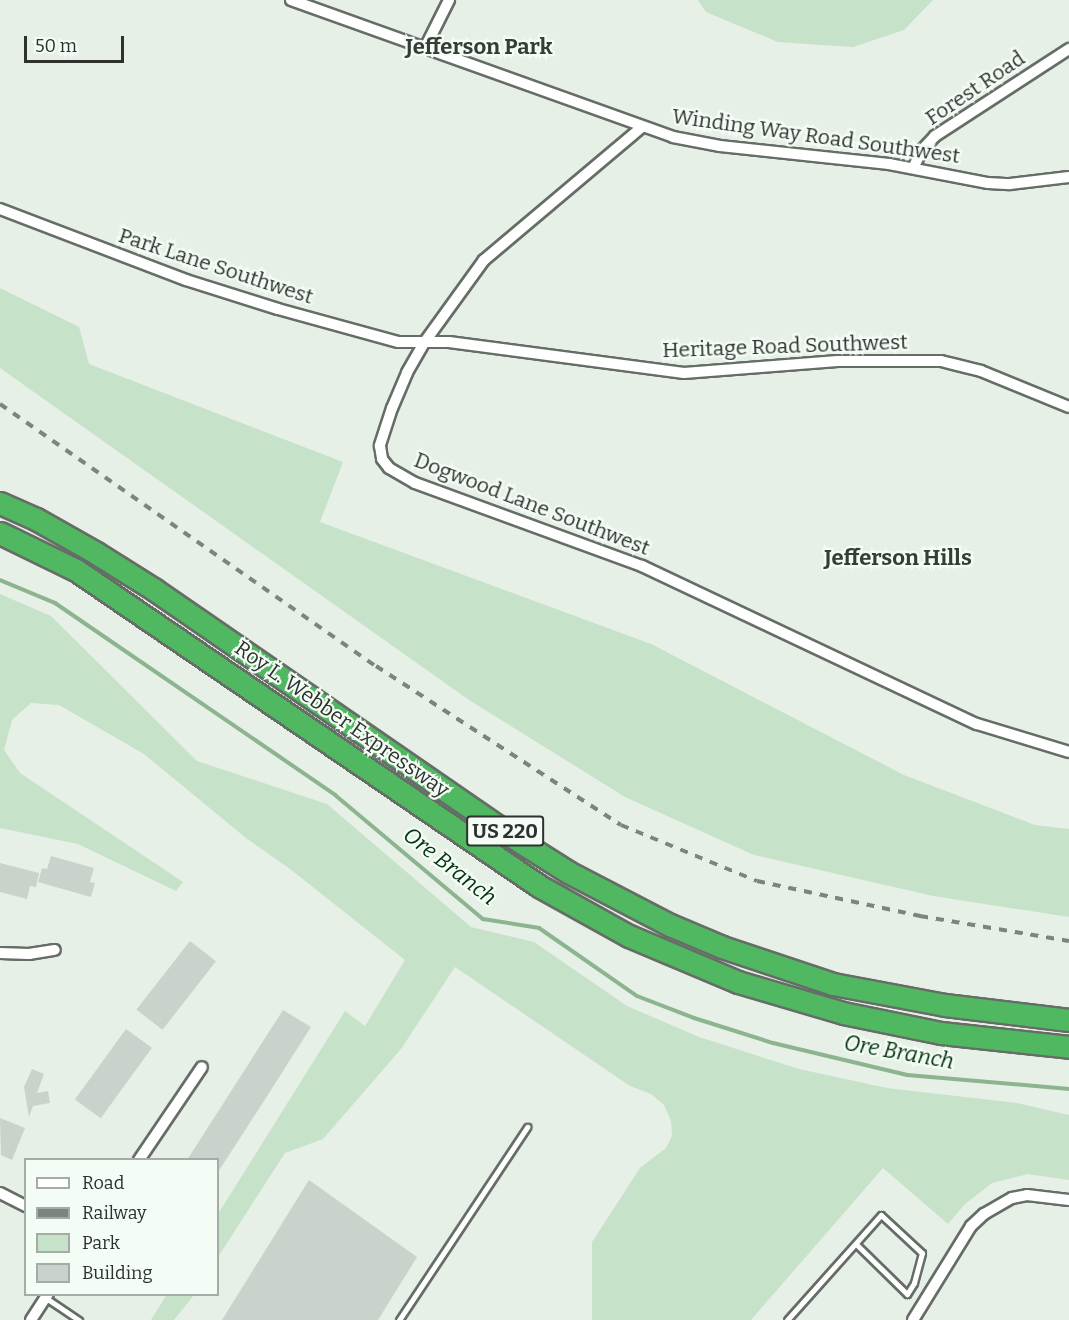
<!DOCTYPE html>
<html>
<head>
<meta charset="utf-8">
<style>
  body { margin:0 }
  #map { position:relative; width:1069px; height:1320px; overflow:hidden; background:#e7f0e7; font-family:Bitter,serif }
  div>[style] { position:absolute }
  .green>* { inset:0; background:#c6e2c8 }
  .stream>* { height:4px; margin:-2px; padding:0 2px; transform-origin:2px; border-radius:2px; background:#8cb48f }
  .building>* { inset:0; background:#cad3cb; transform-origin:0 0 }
  .roads { filter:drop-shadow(2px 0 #656d66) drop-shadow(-2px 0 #656d66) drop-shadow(0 2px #656d66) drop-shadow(0 -2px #656d66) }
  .service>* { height:5px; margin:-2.5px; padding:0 2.5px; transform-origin:2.5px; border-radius:2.5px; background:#fff }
  .minor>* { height:10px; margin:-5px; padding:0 5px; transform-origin:5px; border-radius:5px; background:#fff }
  .motorway>* { height:21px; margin:-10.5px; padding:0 10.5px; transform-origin:10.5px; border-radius:10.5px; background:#4fb861 }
  .rail>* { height:4px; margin-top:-2px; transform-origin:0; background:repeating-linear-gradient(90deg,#7d837d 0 8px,transparent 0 16px) }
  span { translate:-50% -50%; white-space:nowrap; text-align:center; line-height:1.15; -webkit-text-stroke:4.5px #f4fdf5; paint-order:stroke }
  .shield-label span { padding:2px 4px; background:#f4fdf5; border:2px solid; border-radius:4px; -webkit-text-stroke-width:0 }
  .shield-label { font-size:20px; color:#2e312e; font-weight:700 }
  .street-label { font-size:21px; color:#2e312e }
  .neighbourhood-label { font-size:22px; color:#363d36; font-weight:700 }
  .water-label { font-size:22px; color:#053310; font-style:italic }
  .legend { position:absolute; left:24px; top:1158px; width:195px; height:138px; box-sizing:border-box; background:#f4fdf5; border:2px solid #a5aba5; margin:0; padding:8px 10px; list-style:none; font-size:18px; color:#2e312e }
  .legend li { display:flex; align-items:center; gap:12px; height:30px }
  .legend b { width:30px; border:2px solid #a5aba5 }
  .scale { position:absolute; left:24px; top:36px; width:100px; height:27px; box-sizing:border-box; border:3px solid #2e312e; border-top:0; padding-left:8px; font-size:18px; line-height:21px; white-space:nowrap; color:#2e312e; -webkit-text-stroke:4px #f4fdf5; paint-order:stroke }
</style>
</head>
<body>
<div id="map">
  <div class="green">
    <div style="clip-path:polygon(698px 0,933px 0,904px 30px,853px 47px,778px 42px,706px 12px)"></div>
    <div style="clip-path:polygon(0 288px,79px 327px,89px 364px,343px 462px,320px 522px,651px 644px,904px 775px,1035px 825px,1069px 829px,1069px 917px,933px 896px,754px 855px,625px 797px,469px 700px,0 368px)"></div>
    <div style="clip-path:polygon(0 594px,51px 616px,197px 761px,327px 804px,471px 927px,534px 942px,627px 1006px,699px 1037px,799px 1069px,887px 1088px,1017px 1103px,1069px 1115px,1069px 1180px,1028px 1174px,992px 1183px,965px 1204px,948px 1224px,883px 1168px,751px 1320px,592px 1320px,592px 1242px,640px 1168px,666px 1148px,672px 1136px,671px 1121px,664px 1105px,651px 1094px,630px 1086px,455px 967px,401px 1049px,323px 1139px,285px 1153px,218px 1257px,218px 1214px,345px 1011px,365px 1026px,405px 960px,290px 869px,246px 838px,144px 754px,59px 705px,31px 703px,12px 720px,4px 750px,20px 773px,183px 882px,176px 891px,78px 844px,0 828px)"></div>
    <div style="clip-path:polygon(167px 1294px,194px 1295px,174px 1320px,151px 1320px)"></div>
  </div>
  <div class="stream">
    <div style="left:0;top:580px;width:60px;rotate:22.7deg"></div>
    <div style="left:55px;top:603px;width:340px;rotate:34.4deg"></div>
    <div style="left:335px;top:795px;width:193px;rotate:40deg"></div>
    <div style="left:483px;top:919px;width:57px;rotate:9.1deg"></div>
    <div style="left:539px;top:928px;width:119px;rotate:34.8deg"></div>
    <div style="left:637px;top:996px;width:61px;rotate:21.1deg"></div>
    <div style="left:694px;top:1018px;width:83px;rotate:17.6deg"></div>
    <div style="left:773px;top:1043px;width:138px;rotate:13.4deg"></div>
    <div style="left:907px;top:1075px;width:163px;rotate:4.9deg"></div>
  </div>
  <div class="building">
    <div style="clip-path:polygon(51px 856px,94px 868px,90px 882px,95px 883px,91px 897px,38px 882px,42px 868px,47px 869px)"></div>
    <div style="clip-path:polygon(0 863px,39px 873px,36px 887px,30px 886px,27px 899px,0 892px)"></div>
    <div style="left:190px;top:941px;width:33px;height:87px;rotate:38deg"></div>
    <div style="clip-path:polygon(283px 1010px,311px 1027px,264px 1101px,218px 1172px,218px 1160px,187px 1160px)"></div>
    <div style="left:126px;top:1029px;width:32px;height:87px;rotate:36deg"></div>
    <div style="clip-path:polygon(32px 1069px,44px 1074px,37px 1093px,48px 1091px,50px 1103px,33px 1106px,29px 1117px,24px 1087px)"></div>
    <div style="clip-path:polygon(0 1118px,25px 1128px,12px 1160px,1px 1155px)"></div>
    <div style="clip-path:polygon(309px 1180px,417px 1257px,378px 1320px,222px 1320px)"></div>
  </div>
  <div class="roads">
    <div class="service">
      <div style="left:46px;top:1298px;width:40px;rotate:34deg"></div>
      <div style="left:399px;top:1320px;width:232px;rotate:-56.4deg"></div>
      <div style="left:787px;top:1320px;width:141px;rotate:-48.2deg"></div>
      <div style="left:881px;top:1215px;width:56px;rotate:42.8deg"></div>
      <div style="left:922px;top:1253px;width:31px;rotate:105deg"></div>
      <div style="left:914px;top:1283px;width:13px;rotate:122deg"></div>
      <div style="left:907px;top:1294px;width:71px;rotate:-135.6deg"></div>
    </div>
    <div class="minor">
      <div style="left:291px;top:0;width:406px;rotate:19.7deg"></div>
      <div style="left:673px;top:137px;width:48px;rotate:10.8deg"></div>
      <div style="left:720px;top:146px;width:170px;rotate:6.1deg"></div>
      <div style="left:889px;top:164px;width:101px;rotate:10.9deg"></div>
      <div style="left:988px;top:183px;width:22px;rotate:3deg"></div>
      <div style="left:1010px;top:184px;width:59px;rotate:-6.8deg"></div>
      <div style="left:425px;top:48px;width:54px;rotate:-63.4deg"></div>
      <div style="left:642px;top:127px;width:207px;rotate:139.9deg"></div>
      <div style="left:484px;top:260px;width:102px;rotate:125.9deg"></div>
      <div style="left:424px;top:343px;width:34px;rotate:120deg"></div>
      <div style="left:407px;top:373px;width:38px;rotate:113deg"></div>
      <div style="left:392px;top:408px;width:40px;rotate:108deg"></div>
      <div style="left:380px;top:446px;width:13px;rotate:81deg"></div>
      <div style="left:382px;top:459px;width:11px;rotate:52deg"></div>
      <div style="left:389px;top:468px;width:30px;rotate:30deg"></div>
      <div style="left:415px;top:483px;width:242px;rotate:20.1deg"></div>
      <div style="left:642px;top:566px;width:370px;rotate:25.3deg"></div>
      <div style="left:977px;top:724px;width:96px;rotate:16.9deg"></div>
      <div style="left:913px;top:168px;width:20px;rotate:-63deg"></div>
      <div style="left:922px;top:150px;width:19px;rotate:-47deg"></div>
      <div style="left:935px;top:136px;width:160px;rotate:-33deg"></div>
      <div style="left:0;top:209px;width:199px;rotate:20.9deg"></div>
      <div style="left:186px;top:280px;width:96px;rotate:17.5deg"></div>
      <div style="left:278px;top:309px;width:124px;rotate:15.4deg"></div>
      <div style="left:398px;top:342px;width:51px"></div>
      <div style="left:449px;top:342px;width:237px;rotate:7.5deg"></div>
      <div style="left:684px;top:373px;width:154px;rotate:-4.5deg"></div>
      <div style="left:838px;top:361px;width:103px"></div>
      <div style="left:941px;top:361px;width:41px;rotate:14deg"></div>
      <div style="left:981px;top:371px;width:95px;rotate:22.2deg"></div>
      <div style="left:0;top:953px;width:29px;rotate:2deg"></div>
      <div style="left:29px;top:954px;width:26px;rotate:-9deg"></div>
      <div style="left:139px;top:1160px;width:112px;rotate:-55.9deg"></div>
      <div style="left:0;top:1193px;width:29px;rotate:27deg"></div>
      <div style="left:31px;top:1320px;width:31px;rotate:-57deg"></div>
      <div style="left:913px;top:1320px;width:110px;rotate:-58.3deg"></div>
      <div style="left:971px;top:1226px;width:18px;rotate:-43deg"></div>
      <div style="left:984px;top:1214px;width:32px;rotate:-30deg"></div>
      <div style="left:1012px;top:1198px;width:15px;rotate:-11deg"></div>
      <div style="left:1027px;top:1195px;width:42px;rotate:6.8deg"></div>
    </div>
    <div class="motorway">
      <div style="left:0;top:503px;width:39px;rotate:24deg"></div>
      <div style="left:36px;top:519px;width:69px;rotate:29.5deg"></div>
      <div style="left:96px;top:553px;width:70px;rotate:32.1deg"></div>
      <div style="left:155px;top:590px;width:442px;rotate:34.6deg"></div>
      <div style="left:519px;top:841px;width:58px;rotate:32.3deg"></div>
      <div style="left:568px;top:872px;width:115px;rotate:27.5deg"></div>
      <div style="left:670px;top:925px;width:56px;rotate:22.9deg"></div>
      <div style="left:722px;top:947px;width:117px;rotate:18.4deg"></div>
      <div style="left:833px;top:984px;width:114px;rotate:10.6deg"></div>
      <div style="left:945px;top:1005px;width:125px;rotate:6.9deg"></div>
      <div style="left:0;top:533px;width:85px;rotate:26deg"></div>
      <div style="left:76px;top:570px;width:561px;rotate:34.31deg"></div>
      <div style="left:539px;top:886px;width:103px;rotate:29.1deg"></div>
      <div style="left:629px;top:936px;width:118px;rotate:22.9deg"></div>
      <div style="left:738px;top:982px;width:109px;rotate:16.4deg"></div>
      <div style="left:843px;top:1013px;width:100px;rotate:11.5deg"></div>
      <div style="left:941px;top:1033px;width:129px;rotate:6.2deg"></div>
    </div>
  </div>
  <div class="rail">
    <div style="left:0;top:404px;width:458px;rotate:34.9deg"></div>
    <div style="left:376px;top:666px;width:292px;rotate:33deg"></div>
    <div style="left:621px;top:825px;width:147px;rotate:22.4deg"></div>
    <div style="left:757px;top:881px;width:167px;rotate:12.1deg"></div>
    <div style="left:920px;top:916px;width:151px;rotate:9.5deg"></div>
  </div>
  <div class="shield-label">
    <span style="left:505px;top:831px">US 220</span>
  </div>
  <div class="street-label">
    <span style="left:975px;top:88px;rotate:-34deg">Forest Road</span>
    <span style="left:816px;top:136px;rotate:8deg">Winding Way Road Southwest</span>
    <span style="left:216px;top:266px;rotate:18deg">Park Lane Southwest</span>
    <span style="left:785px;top:346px;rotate:-2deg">Heritage Road Southwest</span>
    <span style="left:532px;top:504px;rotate:21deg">Dogwood Lane Southwest</span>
    <span style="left:342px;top:719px;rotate:35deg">Roy L. Webber Expressway</span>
  </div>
  <div class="neighbourhood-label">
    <span style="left:479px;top:47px">Jefferson Park</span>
    <span style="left:898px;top:558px">Jefferson Hills</span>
  </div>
  <div class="water-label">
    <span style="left:450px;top:866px;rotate:38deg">Ore Branch</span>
    <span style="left:899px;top:1052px;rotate:10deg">Ore Branch</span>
  </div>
  <ul class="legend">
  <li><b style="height:8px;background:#fff"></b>Road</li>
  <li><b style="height:8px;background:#7d837d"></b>Railway</li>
  <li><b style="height:16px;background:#c6e2c8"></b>Park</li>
  <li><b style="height:16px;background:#cad3cb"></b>Building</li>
  </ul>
  <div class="scale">50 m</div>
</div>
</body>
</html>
